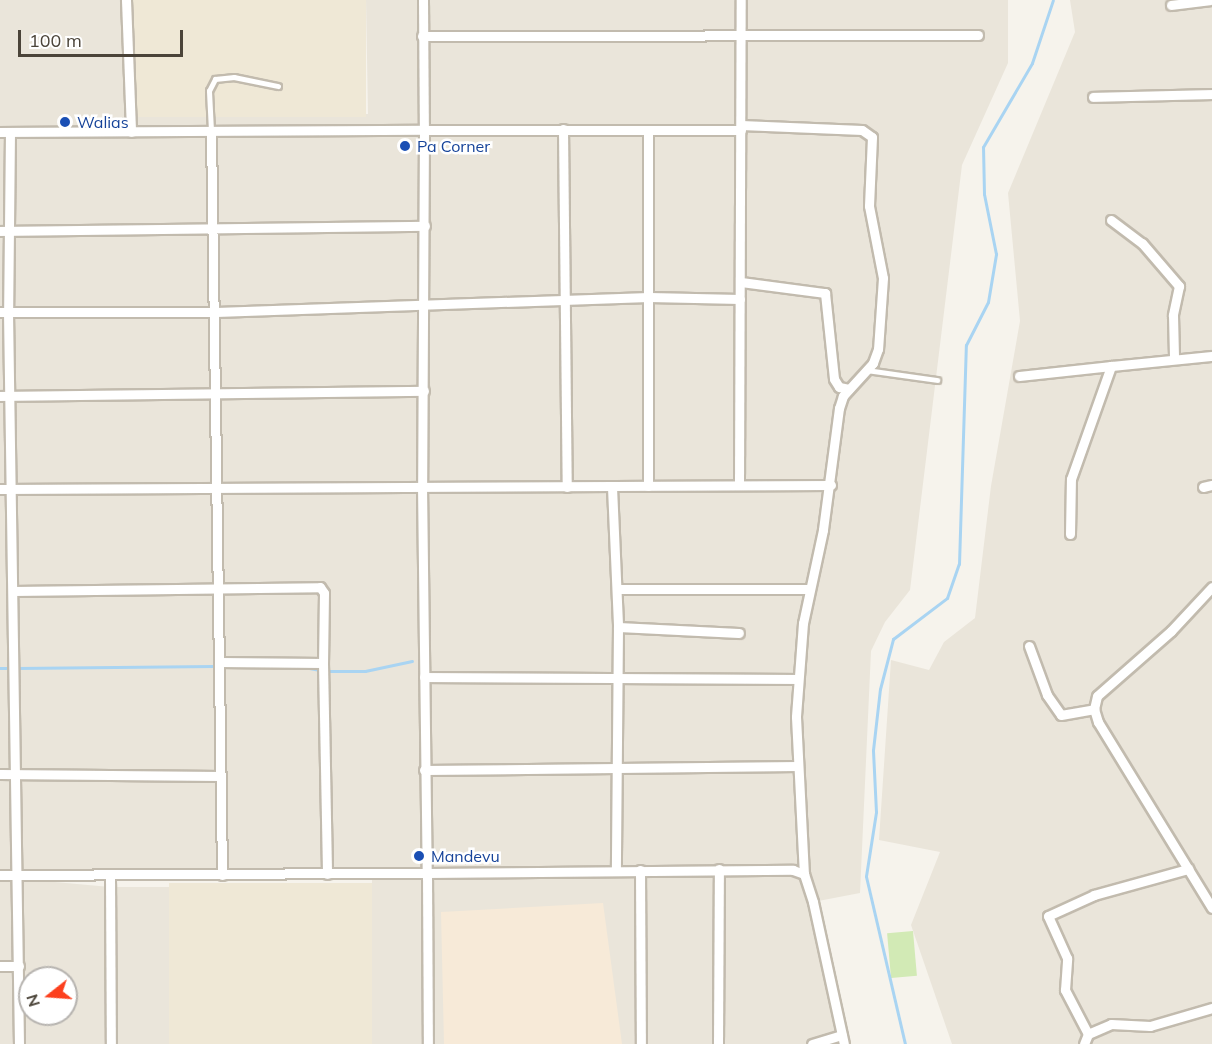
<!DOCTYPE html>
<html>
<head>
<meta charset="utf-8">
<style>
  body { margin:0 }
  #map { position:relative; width:1212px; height:1044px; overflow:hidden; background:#f6f3ec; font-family:Mulish,sans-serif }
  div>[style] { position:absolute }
  .residential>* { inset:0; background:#eae5da; transform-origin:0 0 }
  .commercial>* { inset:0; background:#f7ead8 }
  .education>* { inset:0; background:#efe8d6; transform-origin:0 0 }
  .green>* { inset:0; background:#d2eab5; transform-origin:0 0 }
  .stream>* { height:3px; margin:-1.5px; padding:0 1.5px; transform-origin:1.5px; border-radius:1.5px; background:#a9d4f2 }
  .roads { filter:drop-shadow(2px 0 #c2bbae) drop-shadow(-2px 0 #c2bbae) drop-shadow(0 2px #c2bbae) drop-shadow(0 -2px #c2bbae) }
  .lane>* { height:4.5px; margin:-2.25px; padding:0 2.25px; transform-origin:2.25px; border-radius:2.25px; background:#fff }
  .street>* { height:9px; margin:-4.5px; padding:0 4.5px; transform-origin:4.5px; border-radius:4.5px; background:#fff }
  .dots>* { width:16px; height:16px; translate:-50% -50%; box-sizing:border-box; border:3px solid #fff; border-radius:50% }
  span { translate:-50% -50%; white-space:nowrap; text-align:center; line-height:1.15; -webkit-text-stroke:5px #fff; paint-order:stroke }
  .transit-label { font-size:16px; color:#164399 }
  .left { translate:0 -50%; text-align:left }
  .north { position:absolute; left:18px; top:966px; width:60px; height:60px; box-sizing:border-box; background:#fff; border:2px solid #b7b4b0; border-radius:50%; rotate:253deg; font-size:16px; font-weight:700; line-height:24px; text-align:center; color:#4b4439 }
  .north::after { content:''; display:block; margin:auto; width:21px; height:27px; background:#fc3f1d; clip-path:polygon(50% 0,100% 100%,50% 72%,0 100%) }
  .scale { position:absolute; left:18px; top:30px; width:165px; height:27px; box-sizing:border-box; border:3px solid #4b4439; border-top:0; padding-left:8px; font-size:18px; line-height:21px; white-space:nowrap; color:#4b4439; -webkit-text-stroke:4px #fff; paint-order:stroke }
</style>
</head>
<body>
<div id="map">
  <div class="residential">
    <div style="clip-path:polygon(0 0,131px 0,134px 117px,368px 114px,366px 0,1008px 0,1008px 63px,962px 165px,910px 590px,885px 622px,871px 651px,860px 893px,813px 902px,844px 1044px,428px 1044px,427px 873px,0 875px)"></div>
    <div style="clip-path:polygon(1070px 0,1212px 0,1212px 1044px,952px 1044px,911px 925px,940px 852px,879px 840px,891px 660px,929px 670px,944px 642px,975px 618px,991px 486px,1020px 321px,1008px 193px,1075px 32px)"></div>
    <div style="clip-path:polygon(evenodd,0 877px,110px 887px,169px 887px,172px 1044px,0 1044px,0 877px,30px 978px,66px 978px,66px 1014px,30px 1014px,30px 978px)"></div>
    <div style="left:423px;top:878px;width:166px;height:51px;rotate:90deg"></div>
  </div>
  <div class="commercial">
    <div style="clip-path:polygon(603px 903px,622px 1044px,444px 1044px,441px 912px)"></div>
  </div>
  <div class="education">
    <div style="left:131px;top:0;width:235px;height:117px"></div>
    <div style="left:372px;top:883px;width:161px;height:203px;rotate:90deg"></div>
  </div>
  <div class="green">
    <div style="left:913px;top:931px;width:45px;height:26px;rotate:85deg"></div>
  </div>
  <div class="stream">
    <div style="left:304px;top:667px;width:16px;rotate:11deg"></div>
    <div style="left:0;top:668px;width:8px"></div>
    <div style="left:17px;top:668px;width:197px;rotate:-0.6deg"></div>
    <div style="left:327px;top:671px;width:38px"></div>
    <div style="left:365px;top:671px;width:48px;rotate:-12deg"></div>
    <div style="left:905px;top:1044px;width:172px;rotate:-103.1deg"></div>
    <div style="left:866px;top:876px;width:65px;rotate:-81.1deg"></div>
    <div style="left:876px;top:812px;width:62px;rotate:-92.8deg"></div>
    <div style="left:873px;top:750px;width:61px;rotate:-83.5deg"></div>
    <div style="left:880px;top:689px;width:52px;rotate:-75.4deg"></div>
    <div style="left:893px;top:639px;width:68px;rotate:-37.2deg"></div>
    <div style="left:947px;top:598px;width:36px;rotate:-71deg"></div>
    <div style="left:959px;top:564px;width:219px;rotate:-88.2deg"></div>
    <div style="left:966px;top:345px;width:48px;rotate:-62.9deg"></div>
    <div style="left:988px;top:302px;width:49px;rotate:-80.5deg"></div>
    <div style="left:996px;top:254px;width:61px;rotate:-101.3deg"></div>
    <div style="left:984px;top:194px;width:47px;rotate:-91.2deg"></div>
    <div style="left:983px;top:147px;width:97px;rotate:-59.7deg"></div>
    <div style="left:1032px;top:63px;width:66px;rotate:-71.6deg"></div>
  </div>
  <div class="roads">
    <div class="lane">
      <div style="left:211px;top:131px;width:40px;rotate:-92.9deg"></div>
      <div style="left:209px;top:91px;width:13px;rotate:-63deg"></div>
      <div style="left:215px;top:79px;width:19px;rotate:-6deg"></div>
      <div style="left:234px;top:77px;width:45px;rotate:11.6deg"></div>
      <div style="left:867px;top:370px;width:71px;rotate:8.1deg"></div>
    </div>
    <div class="street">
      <div style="left:126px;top:0;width:132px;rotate:87.8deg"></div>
      <div style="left:423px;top:0;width:130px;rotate:89.6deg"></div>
      <div style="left:424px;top:130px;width:317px"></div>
      <div style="left:1171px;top:5px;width:39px;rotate:-7deg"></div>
      <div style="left:422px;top:36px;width:556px;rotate:-0.1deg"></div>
      <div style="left:1093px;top:97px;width:119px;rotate:-1.4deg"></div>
      <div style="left:741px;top:125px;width:121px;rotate:2.4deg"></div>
      <div style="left:862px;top:130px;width:12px;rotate:35deg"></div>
      <div style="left:872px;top:137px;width:69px;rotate:92.5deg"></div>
      <div style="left:869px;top:206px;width:73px;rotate:79deg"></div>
      <div style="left:883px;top:278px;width:71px;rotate:94deg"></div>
      <div style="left:878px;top:349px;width:15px;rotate:110deg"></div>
      <div style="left:873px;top:363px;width:45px;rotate:132.3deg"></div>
      <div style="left:843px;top:396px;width:13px;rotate:108deg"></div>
      <div style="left:839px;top:408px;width:123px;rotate:97.5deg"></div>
      <div style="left:823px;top:530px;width:95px;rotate:102.1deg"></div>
      <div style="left:803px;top:623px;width:94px;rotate:94.3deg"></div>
      <div style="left:796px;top:717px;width:157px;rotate:87.1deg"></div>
      <div style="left:563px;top:129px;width:358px;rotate:89.4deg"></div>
      <div style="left:211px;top:131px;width:744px;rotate:89.15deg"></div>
      <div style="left:0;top:132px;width:424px;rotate:-0.3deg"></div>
      <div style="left:424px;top:130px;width:355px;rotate:90.3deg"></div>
      <div style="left:422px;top:485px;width:388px;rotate:89.3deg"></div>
      <div style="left:427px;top:873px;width:366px;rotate:-0.5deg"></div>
      <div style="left:793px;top:870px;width:12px;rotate:20deg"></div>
      <div style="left:804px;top:874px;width:29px;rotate:72deg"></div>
      <div style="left:813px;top:902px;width:145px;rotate:77.7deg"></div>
      <div style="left:10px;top:132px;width:180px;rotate:90.6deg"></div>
      <div style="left:8px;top:312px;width:732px;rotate:89.14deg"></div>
      <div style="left:1111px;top:220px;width:39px;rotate:37deg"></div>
      <div style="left:1142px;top:243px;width:57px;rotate:49.3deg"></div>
      <div style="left:1179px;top:286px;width:30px;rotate:102deg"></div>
      <div style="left:1173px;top:315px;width:42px;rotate:88.6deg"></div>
      <div style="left:0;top:231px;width:425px;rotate:-0.7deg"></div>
      <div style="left:741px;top:282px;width:85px;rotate:7.5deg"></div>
      <div style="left:825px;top:293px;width:86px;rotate:84deg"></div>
      <div style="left:834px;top:379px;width:9px;rotate:58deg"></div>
      <div style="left:839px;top:387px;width:10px;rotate:11deg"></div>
      <div style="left:0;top:312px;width:216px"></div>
      <div style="left:216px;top:312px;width:433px;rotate:-2deg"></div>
      <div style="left:649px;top:297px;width:91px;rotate:1.3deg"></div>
      <div style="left:1019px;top:376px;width:93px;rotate:-6.2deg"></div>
      <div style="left:0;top:396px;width:424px;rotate:-0.7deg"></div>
      <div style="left:739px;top:484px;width:484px;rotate:-89.8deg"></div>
      <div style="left:648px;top:486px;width:355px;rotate:-90deg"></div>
      <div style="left:612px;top:487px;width:140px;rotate:87.5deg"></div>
      <div style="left:618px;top:627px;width:243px;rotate:90.5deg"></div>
      <div style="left:1203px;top:487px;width:9px;rotate:-13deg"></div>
      <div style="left:0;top:489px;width:831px;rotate:-0.28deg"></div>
      <div style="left:1070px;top:534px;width:55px;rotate:-89deg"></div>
      <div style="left:1071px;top:479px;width:120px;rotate:-70.5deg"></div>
      <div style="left:1111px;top:366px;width:101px;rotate:-5.7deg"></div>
      <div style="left:1212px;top:587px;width:60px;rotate:133deg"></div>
      <div style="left:1171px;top:631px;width:98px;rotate:138.7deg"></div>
      <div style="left:1097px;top:696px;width:13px;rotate:103deg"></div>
      <div style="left:1094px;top:709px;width:14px;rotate:73deg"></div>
      <div style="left:1098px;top:722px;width:218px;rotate:58.5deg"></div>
      <div style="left:617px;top:589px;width:193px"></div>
      <div style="left:13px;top:591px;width:307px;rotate:-0.7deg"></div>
      <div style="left:320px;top:587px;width:7px;rotate:56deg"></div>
      <div style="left:324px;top:593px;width:70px;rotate:90.8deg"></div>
      <div style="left:618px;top:627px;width:121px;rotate:2.8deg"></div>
      <div style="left:1029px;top:646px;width:52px;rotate:69.8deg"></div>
      <div style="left:1047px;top:695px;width:24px;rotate:55deg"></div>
      <div style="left:1061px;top:715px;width:34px;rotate:-10deg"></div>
      <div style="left:219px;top:662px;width:104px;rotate:0.6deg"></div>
      <div style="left:323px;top:663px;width:211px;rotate:88.9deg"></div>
      <div style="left:424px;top:677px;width:373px;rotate:0.3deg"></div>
      <div style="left:424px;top:770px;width:374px;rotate:-0.6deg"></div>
      <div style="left:0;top:774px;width:220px;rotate:0.5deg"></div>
      <div style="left:640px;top:870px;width:174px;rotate:89.7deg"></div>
      <div style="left:0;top:875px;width:427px;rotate:-0.3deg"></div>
      <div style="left:427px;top:873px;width:171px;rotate:89.7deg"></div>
      <div style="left:110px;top:876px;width:168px;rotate:89.7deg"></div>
      <div style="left:0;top:966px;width:19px"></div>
      <div style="left:1088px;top:1034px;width:50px;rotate:-117.6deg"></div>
      <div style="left:1065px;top:990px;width:32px;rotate:-86deg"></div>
      <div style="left:1067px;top:958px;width:46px;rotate:-114.3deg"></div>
      <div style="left:1048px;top:916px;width:51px;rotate:-24.5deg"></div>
      <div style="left:1094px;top:895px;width:98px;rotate:-15.5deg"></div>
      <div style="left:718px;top:1044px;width:175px;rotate:-89.7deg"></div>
      <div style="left:812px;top:1044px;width:31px;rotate:-17deg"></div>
      <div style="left:1084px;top:1044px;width:11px;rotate:-68deg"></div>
      <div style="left:1088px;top:1034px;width:25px;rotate:-23deg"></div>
      <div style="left:1111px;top:1024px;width:39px;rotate:3deg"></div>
      <div style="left:1150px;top:1026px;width:65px;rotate:-16.2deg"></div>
    </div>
  </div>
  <div class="dots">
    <div style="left:65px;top:122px;background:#1a4fb4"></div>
    <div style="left:405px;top:146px;background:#1a4fb4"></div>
    <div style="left:419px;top:856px;background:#1a4fb4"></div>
  </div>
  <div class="transit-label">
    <span class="left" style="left:77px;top:122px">Walias</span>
    <span class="left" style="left:417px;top:146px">Pa Corner</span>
    <span class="left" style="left:431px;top:856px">Mandevu</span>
  </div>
  <div class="north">N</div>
  <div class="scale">100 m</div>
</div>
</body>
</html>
